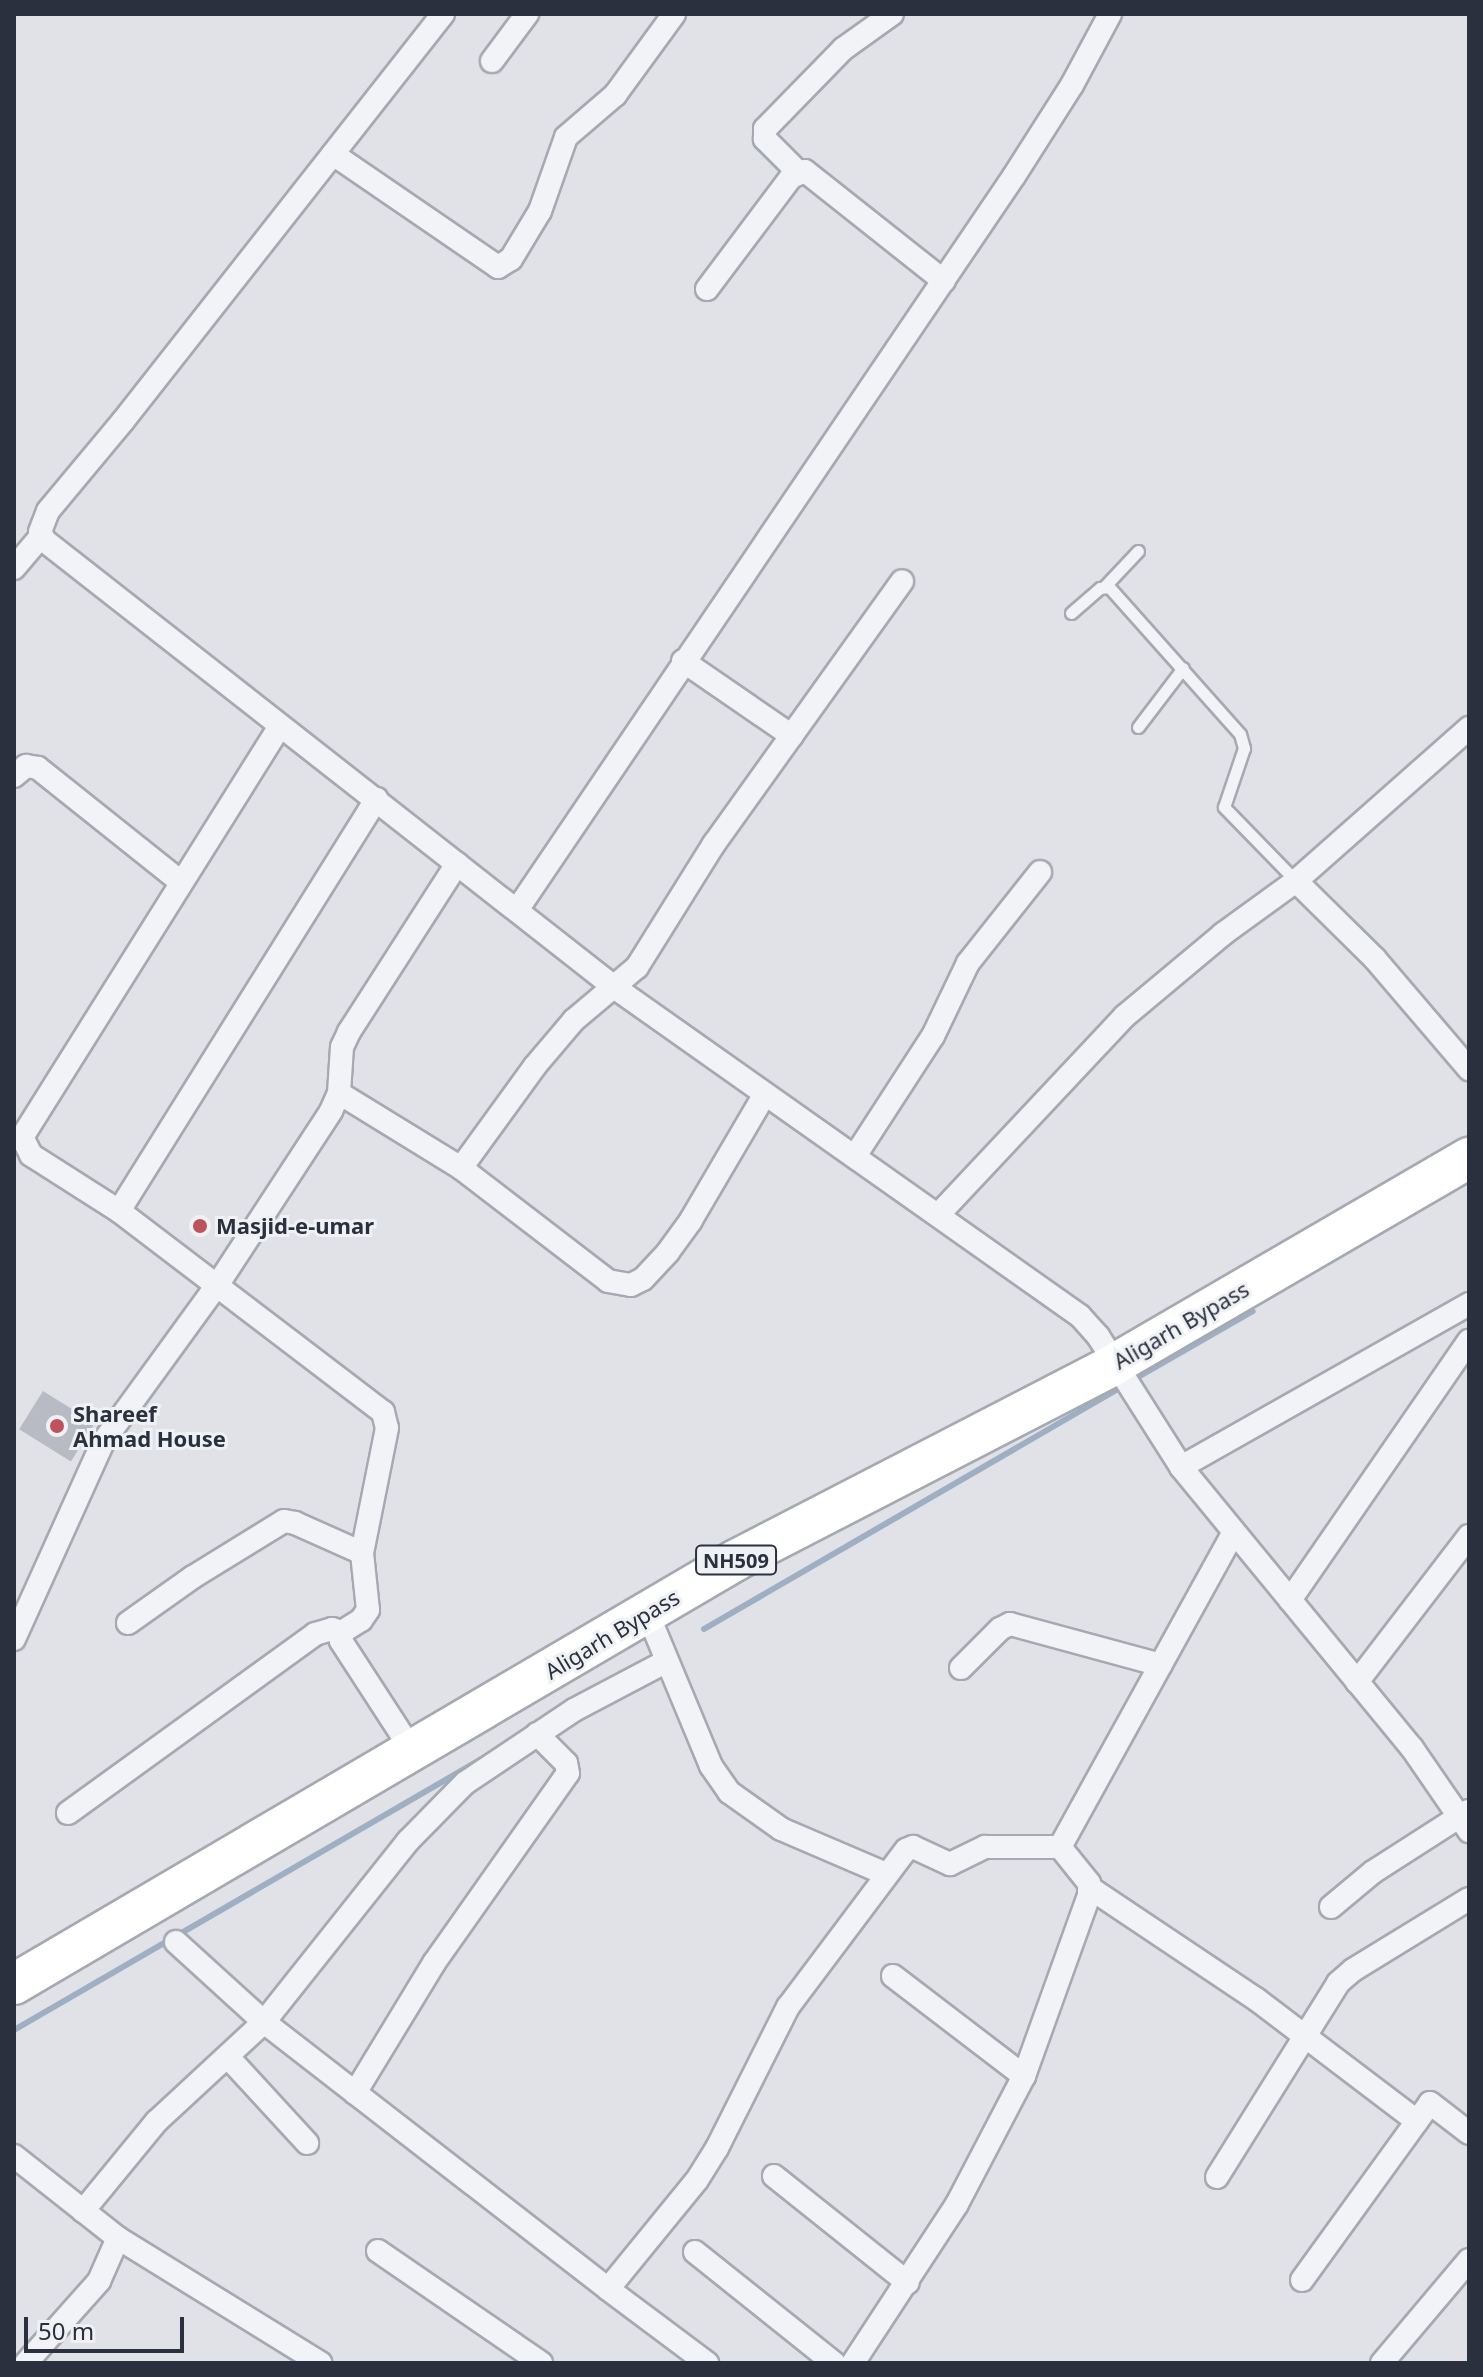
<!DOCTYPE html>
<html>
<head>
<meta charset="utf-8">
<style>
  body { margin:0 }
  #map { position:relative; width:1483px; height:2377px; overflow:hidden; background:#e0e2e7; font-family:"Noto Sans",sans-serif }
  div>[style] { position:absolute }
  .stream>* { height:6px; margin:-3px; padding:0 3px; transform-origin:3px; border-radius:3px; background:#9fafc3 }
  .building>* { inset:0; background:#b8bbc3; transform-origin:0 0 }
  .roads { filter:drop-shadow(2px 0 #a6a9b1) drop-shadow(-2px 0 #a6a9b1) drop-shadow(0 2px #a6a9b1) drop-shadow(0 -2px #a6a9b1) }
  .lane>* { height:11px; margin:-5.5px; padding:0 5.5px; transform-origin:5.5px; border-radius:5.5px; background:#f2f3f6 }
  .street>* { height:22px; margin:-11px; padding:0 11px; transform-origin:11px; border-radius:11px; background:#f2f3f6 }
  .highway>* { height:40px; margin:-20px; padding:0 20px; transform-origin:20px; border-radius:20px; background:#fff }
  .dots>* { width:22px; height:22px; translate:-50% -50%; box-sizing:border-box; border:4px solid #eff1f5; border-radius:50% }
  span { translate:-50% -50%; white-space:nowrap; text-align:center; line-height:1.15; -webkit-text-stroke:6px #eff1f5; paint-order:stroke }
  .shield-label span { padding:2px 6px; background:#eff1f5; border:2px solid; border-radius:6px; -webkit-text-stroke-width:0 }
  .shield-label { font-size:20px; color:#2a303d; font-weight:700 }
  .poi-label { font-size:22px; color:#2a303d; font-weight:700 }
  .left { translate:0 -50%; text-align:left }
  .street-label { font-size:22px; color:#2a303d }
  .frame { position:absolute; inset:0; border:16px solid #2a303d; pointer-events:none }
  .scale { position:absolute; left:24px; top:2317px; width:160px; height:36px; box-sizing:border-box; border:4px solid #2a303d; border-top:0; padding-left:10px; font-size:24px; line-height:28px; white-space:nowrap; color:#2a303d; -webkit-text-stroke:6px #eff1f5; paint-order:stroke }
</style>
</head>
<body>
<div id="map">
  <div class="stream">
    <div style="left:1133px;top:1380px;width:138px;rotate:-29.9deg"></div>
    <div style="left:704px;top:1629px;width:484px;rotate:-30.1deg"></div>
    <div style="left:14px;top:2030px;width:544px;rotate:-30.1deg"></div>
  </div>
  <div class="building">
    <div style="left:43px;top:1391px;width:61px;height:45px;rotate:32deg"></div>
  </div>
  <div class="roads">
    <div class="lane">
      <div style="left:1105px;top:586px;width:48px;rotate:-46.7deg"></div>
      <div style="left:1071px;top:613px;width:38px;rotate:-41deg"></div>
      <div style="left:1100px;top:588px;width:9px;rotate:-6deg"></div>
      <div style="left:1109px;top:587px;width:197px;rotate:48.3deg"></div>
      <div style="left:1240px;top:734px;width:15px;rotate:74deg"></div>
      <div style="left:1244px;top:748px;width:62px;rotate:108.7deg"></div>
      <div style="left:1224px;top:807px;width:103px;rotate:45.8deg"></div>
      <div style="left:1138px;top:727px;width:74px;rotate:-52.7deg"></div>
    </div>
    <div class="street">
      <div style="left:443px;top:14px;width:518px;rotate:128.18deg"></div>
      <div style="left:123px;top:421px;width:117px;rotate:129.8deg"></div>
      <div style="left:48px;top:511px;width:22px;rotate:111deg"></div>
      <div style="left:40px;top:532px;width:10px;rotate:61deg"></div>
      <div style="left:45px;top:541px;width:723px;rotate:38.09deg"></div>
      <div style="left:614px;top:987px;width:570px;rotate:35.22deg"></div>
      <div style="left:1080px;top:1316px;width:27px;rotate:48deg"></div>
      <div style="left:1098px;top:1336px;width:155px;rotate:57.6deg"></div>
      <div style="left:1181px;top:1467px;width:364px;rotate:50.6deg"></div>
      <div style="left:1412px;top:1748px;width:101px;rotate:55.5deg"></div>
      <div style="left:492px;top:61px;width:59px;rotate:-53.3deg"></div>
      <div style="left:333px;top:154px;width:200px;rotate:34.4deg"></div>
      <div style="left:498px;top:267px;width:15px;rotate:-32deg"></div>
      <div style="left:511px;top:259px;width:56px;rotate:-58.9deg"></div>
      <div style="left:540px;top:211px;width:78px;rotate:-70.6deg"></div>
      <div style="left:566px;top:137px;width:65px;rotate:-40.6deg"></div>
      <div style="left:615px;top:95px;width:100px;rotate:-53.9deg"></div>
      <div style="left:798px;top:172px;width:47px;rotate:-135deg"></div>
      <div style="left:765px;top:139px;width:10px;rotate:-90deg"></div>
      <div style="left:765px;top:129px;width:112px;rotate:-45.7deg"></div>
      <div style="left:843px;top:49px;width:60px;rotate:-35.5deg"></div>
      <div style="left:707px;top:289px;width:140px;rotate:-53.1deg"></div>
      <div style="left:791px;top:177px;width:15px;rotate:-23deg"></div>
      <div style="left:805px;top:171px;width:177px;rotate:38.4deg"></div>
      <div style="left:14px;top:568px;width:43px;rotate:-49.7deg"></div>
      <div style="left:683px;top:661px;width:132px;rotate:34.5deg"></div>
      <div style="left:280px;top:726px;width:485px;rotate:122.1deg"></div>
      <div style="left:22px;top:1137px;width:20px;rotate:63deg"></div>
      <div style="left:31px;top:1155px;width:104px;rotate:32.5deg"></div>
      <div style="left:119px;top:1211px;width:332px;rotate:37.3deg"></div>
      <div style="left:383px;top:1412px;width:16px;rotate:76deg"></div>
      <div style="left:387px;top:1428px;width:127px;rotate:101.3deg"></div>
      <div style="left:362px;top:1553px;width:57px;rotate:84deg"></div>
      <div style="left:368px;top:1610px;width:12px;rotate:125deg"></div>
      <div style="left:361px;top:1620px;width:22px;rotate:148deg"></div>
      <div style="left:342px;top:1632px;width:9px;rotate:96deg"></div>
      <div style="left:341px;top:1641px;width:132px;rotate:57deg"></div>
      <div style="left:14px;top:776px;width:16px;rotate:-40deg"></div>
      <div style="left:26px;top:766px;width:12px;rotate:9deg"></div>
      <div style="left:38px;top:768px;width:183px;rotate:38.6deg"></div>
      <div style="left:1296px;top:881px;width:111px;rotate:44.6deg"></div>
      <div style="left:1375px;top:959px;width:145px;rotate:49.5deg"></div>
      <div style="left:517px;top:910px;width:886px;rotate:-55.9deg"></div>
      <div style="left:1014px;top:176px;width:108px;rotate:-57.5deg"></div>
      <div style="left:1072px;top:85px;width:81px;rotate:-61.8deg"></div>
      <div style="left:339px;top:1093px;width:143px;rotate:31.6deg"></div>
      <div style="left:461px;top:1168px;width:185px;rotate:37.5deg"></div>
      <div style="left:608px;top:1281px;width:23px;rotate:10deg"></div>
      <div style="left:631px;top:1285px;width:13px;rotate:-27deg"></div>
      <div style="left:643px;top:1279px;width:37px;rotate:-47deg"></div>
      <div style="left:668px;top:1252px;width:39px;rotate:-54deg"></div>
      <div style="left:691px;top:1220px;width:146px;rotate:-59.6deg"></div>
      <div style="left:855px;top:1156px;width:143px;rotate:-57deg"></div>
      <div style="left:933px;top:1036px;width:81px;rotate:-64.4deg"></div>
      <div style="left:968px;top:963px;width:116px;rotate:-51.6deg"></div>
      <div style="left:461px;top:1168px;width:126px;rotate:-54deg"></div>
      <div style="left:535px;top:1066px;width:60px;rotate:-49.7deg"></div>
      <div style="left:574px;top:1020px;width:82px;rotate:-40.1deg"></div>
      <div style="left:637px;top:967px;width:145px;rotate:-58deg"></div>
      <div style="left:714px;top:844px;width:323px;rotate:-54.4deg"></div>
      <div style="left:119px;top:1211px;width:486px;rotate:-58deg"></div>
      <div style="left:938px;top:1215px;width:273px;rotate:-46.8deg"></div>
      <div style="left:1125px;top:1016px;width:128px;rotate:-39.9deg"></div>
      <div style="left:1223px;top:934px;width:90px;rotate:-36deg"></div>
      <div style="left:1296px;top:881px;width:231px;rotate:-41.5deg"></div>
      <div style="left:1181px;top:1467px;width:331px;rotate:-29.5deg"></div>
      <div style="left:1290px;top:1600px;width:315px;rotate:-55.4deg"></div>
      <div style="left:647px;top:1612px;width:167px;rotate:67.4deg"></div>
      <div style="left:711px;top:1766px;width:32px;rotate:55deg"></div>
      <div style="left:729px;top:1792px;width:64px;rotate:35.4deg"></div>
      <div style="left:781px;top:1829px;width:114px;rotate:23.2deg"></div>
      <div style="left:128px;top:1623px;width:80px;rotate:-35.3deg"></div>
      <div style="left:193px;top:1577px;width:107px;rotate:-31.6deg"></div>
      <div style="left:284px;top:1521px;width:11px;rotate:10deg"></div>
      <div style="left:295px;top:1523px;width:73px;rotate:24.1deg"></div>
      <div style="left:14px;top:1639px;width:216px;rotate:-65.7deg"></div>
      <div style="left:103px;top:1442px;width:195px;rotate:-54deg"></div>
      <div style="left:218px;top:1284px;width:207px;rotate:-56.8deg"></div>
      <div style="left:331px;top:1111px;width:20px;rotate:-66deg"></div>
      <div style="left:339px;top:1093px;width:46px;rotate:-86.3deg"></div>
      <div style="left:342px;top:1047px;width:17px;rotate:-65deg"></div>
      <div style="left:349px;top:1032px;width:200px;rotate:-57.3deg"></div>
      <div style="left:961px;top:1668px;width:55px;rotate:-45deg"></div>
      <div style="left:1000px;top:1629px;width:11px;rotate:-27deg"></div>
      <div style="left:1010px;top:1624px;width:156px;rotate:15.2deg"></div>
      <div style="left:1357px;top:1682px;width:184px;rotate:-52.5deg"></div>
      <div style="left:68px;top:1813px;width:305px;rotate:-35.9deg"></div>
      <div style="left:315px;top:1634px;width:18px;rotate:-16deg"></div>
      <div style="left:332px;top:1629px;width:10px;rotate:17deg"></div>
      <div style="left:1090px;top:1888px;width:200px;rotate:33.8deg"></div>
      <div style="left:1256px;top:1999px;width:202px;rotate:37.2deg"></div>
      <div style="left:1331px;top:1907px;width:55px;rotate:-39.8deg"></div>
      <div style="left:1373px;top:1872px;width:113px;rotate:-32.7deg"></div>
      <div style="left:176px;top:1942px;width:119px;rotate:42.3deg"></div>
      <div style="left:264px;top:2022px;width:435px;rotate:37.8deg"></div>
      <div style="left:608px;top:2289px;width:141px;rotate:-50.8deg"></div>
      <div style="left:697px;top:2180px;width:38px;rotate:-58deg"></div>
      <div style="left:717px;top:2148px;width:158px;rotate:-63.3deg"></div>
      <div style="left:788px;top:2007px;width:196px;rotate:-53.1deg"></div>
      <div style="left:906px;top:1850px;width:8px;rotate:-23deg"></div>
      <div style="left:913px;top:1847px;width:41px;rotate:24.7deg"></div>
      <div style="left:950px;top:1864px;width:39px;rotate:-26deg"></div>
      <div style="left:985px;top:1847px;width:75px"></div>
      <div style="left:893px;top:1976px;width:165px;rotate:37.4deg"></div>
      <div style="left:228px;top:2057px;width:117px;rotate:47.4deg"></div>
      <div style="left:355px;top:2093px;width:152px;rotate:-58.7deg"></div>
      <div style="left:434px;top:1963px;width:232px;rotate:-54.8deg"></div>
      <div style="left:568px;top:1773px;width:10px;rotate:-101deg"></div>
      <div style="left:566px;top:1763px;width:41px;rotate:-135deg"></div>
      <div style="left:14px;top:2156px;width:132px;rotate:38.3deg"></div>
      <div style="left:118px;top:2238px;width:238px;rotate:31.7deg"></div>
      <div style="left:774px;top:2176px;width:171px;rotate:38.6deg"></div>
      <div style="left:1217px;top:2177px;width:229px;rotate:-58deg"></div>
      <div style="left:1338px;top:1983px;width:20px;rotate:-41deg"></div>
      <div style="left:1353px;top:1970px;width:136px;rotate:-31.5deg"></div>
      <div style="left:83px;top:2211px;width:117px;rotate:-50.6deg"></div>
      <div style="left:157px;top:2121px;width:146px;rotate:-42.8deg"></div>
      <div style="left:264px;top:2022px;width:231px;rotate:-51.5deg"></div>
      <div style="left:408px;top:1841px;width:81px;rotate:-45.5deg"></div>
      <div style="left:465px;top:1783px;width:131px;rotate:-33.8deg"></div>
      <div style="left:574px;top:1710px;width:105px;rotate:-27.8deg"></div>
      <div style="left:378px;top:2251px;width:198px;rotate:34.5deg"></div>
      <div style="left:695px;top:2252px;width:178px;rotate:38.6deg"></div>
      <div style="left:1302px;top:2280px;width:218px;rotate:-54.1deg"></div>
      <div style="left:1430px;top:2103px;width:49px;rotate:37.6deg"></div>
      <div style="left:608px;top:2289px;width:124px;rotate:36.8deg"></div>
      <div style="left:26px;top:2363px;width:110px;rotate:-48.3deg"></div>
      <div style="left:99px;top:2281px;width:47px;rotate:-66.2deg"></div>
      <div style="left:853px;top:2363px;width:190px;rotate:-56.8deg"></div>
      <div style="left:957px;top:2204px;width:144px;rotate:-62.4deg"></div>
      <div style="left:1024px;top:2076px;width:192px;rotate:-70.2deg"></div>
      <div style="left:1089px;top:1895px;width:12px;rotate:-90deg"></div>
      <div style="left:1089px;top:1883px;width:46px;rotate:-128.9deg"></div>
      <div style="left:1060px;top:1847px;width:358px;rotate:-61.1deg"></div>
      <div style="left:1382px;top:2363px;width:135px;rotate:-49.8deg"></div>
    </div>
    <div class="highway">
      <div style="left:14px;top:1984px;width:837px;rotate:-30.42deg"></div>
      <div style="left:736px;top:1560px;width:424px;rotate:-27.3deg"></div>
      <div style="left:1113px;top:1365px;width:412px;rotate:-30.2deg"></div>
    </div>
  </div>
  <div class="dots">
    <div style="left:200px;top:1226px;background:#be535d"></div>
    <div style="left:57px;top:1426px;background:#be535d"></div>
  </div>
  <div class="shield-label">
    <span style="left:736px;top:1560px">NH509</span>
  </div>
  <div class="poi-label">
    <span class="left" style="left:216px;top:1226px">Masjid-e-umar</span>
    <span class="left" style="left:73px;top:1426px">Shareef<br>Ahmad House</span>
  </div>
  <div class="street-label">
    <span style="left:1181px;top:1325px;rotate:-30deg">Aligarh Bypass</span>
    <span style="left:612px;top:1634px;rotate:-31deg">Aligarh Bypass</span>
  </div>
  <div class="frame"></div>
  <div class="scale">50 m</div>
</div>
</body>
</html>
